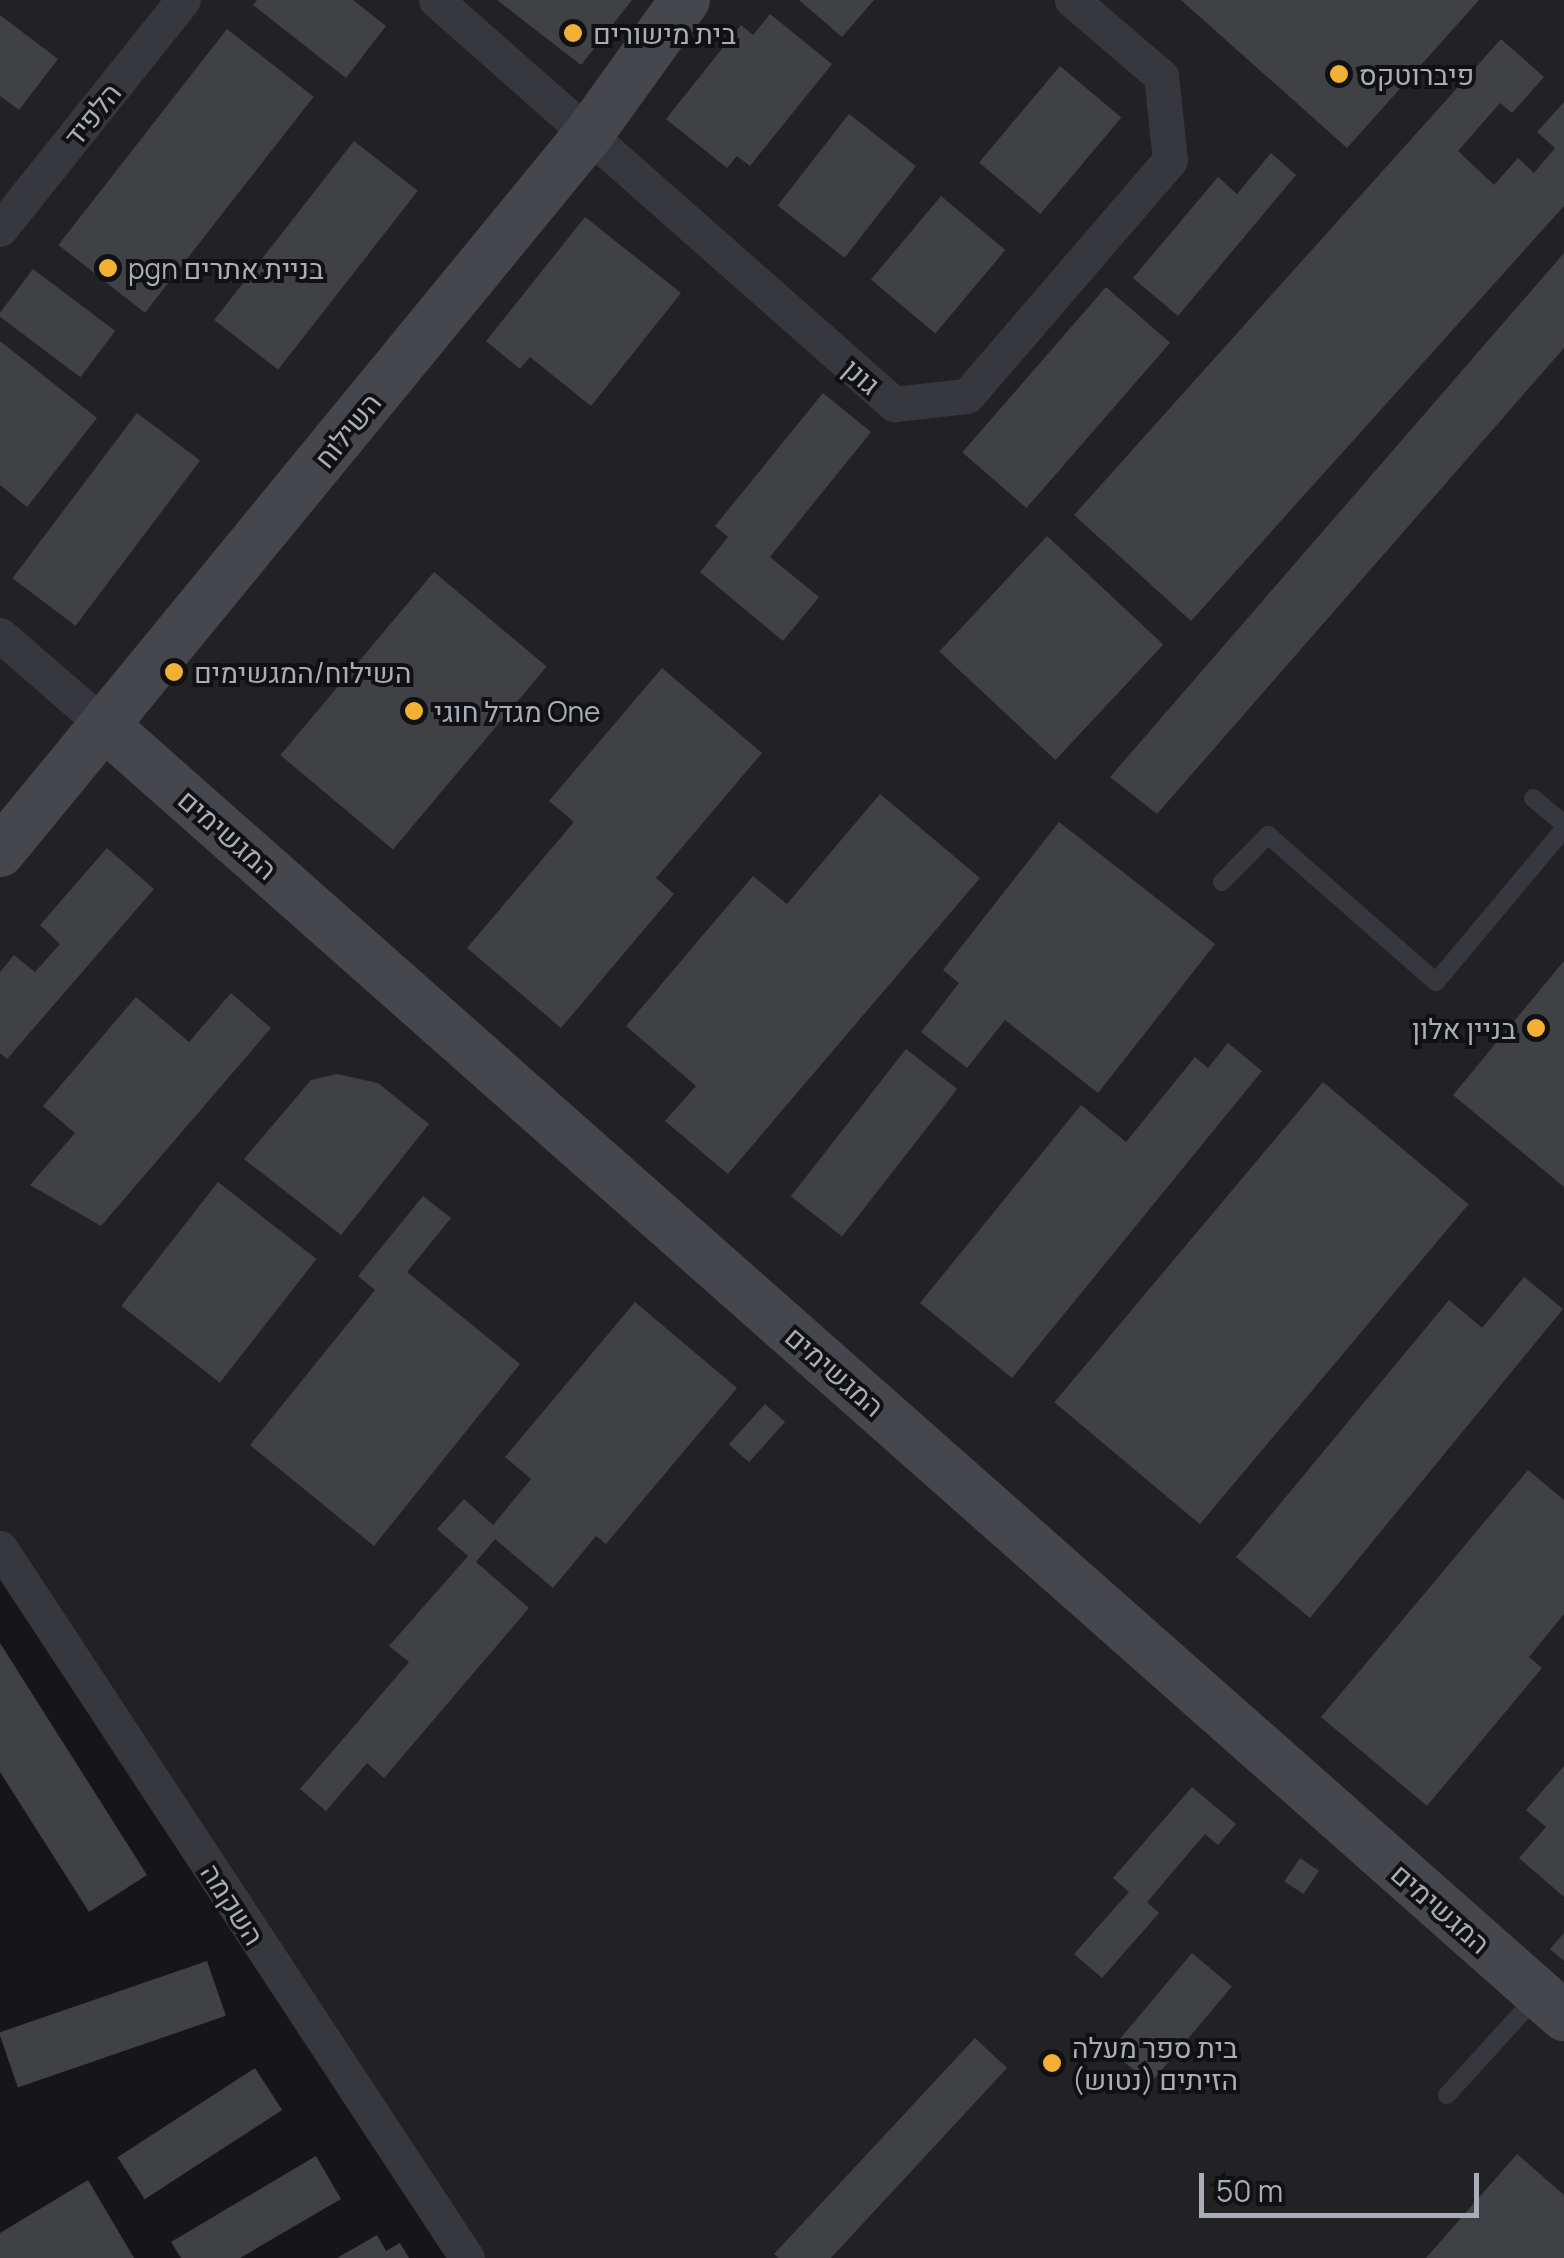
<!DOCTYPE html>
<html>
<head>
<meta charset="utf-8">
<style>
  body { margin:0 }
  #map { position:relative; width:1564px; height:2258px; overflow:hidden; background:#161618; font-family:Manrope,Heebo,sans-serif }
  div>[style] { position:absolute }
  .built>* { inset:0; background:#222225 }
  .building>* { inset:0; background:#404145; transform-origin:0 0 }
  .lane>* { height:18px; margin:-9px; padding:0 9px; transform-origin:9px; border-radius:9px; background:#37383d }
  .street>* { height:35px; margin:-17.5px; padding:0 17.5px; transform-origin:17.5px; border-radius:17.5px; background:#37383d }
  .secondary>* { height:50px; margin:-25px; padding:0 25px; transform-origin:25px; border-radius:25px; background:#45474d }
  .dots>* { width:28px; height:28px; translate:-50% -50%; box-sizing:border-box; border:5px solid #111113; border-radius:50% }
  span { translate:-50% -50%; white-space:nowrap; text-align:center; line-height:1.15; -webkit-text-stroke:8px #111113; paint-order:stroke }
  .poi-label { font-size:28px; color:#a8adb8 }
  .left { translate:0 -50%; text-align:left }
  .right { translate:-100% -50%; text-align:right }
  .street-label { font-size:28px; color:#a8adb8 }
  .scale { position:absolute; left:1199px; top:2173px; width:280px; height:45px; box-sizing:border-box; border:5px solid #a8adb8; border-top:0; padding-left:12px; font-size:30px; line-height:35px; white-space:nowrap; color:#a8adb8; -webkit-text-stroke:8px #111113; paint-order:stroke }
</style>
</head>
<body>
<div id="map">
  <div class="built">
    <div style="clip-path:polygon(0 0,1564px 0,1564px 2258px,467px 2258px,0 1548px)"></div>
  </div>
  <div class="building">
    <div style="clip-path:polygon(257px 0,353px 0,386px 26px,346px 78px,253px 5px)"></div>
    <div style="clip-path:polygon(497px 0,632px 0,581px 65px)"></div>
    <div style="clip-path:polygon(799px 0,874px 0,842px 37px)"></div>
    <div style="clip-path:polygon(1181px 0,1479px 0,1347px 148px)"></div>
    <div style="clip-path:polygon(770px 14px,832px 64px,750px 166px,737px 156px,727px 168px,666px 119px,741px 25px,753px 35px)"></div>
    <div style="clip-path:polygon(0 15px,58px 59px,19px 110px,0 96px)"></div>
    <div style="left:227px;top:29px;width:110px;height:274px;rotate:38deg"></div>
    <div style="clip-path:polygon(1501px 39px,1544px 77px,1512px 113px,1500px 103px,1458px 151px,1494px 185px,1518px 158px,1534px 173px,1555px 148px,1537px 132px,1564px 102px,1564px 206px,1191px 621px,1074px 515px)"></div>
    <div style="left:1060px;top:66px;width:80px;height:126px;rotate:40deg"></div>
    <div style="left:849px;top:114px;width:85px;height:116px;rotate:38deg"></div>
    <div style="left:354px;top:141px;width:81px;height:227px;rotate:38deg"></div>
    <div style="clip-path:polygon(1271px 153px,1296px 175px,1178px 316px,1133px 278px,1218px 177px,1237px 194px)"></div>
    <div style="left:941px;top:196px;width:84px;height:109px;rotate:40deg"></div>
    <div style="clip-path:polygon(585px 217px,681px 293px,591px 406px,530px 357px,520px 369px,486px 341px)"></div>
    <div style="clip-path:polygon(1564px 253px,1564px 348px,1157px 814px,1110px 777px)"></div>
    <div style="left:33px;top:269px;width:103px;height:58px;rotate:37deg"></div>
    <div style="left:1106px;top:287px;width:85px;height:219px;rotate:41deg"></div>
    <div style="clip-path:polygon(0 341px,97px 418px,27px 507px,0 485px)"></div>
    <div style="clip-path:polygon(823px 393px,871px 432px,770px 557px,819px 597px,783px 641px,700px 572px,728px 537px,715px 526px)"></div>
    <div style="left:137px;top:413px;width:79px;height:207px;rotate:37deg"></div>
    <div style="left:1047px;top:536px;width:159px;height:158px;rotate:43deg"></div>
    <div style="left:434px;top:572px;width:147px;height:239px;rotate:40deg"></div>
    <div style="clip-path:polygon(662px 668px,762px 753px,656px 878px,674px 894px,561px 1028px,467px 948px,574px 822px,549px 801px)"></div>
    <div style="clip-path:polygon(880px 794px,980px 878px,728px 1174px,665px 1121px,696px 1086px,626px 1026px,753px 876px,787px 904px)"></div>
    <div style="clip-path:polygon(1059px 822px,1215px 944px,1098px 1093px,1005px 1020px,967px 1068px,921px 1032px,959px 983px,943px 970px)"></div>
    <div style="clip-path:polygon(107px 848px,154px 889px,7px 1059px,0 1053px,0 972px,14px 955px,35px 972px,60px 944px,40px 925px)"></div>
    <div style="clip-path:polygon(1564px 961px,1564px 1187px,1453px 1095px)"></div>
    <div style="clip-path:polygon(231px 993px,271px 1028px,101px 1226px,30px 1185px,75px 1133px,43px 1106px,136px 997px,189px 1042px)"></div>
    <div style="clip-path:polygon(1228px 1043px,1262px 1071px,1012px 1378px,920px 1303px,1081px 1105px,1126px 1142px,1195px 1057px,1208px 1068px)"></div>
    <div style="left:906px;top:1049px;width:65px;height:187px;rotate:38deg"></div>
    <div style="clip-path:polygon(337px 1074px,378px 1083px,429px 1124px,341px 1235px,244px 1159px,311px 1080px)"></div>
    <div style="left:1323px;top:1082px;width:190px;height:418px;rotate:40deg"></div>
    <div style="left:218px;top:1182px;width:125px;height:157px;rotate:38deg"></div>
    <div style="clip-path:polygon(423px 1196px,451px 1218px,407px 1272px,520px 1364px,374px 1546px,250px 1445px,375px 1290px,358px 1276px)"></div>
    <div style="clip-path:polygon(1524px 1277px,1563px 1309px,1310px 1618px,1236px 1557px,1449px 1300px,1482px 1328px)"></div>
    <div style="clip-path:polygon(635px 1302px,737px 1388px,606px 1544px,596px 1536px,553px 1588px,495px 1539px,476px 1562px,529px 1608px,384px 1778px,367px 1763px,326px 1811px,300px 1789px,409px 1662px,389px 1646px,468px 1556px,437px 1529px,464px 1499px,493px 1525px,531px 1479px,505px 1457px)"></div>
    <div style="left:765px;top:1404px;width:27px;height:54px;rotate:42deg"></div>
    <div style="clip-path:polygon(1528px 1470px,1564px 1500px,1564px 1614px,1529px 1657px,1542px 1668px,1427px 1806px,1321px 1717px)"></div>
    <div style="clip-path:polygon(0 1643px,147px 1875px,89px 1912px,0 1772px)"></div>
    <div style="clip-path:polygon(1564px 1766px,1564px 1897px,1519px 1858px,1546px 1827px,1526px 1810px)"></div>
    <div style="clip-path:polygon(1192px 1787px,1236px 1824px,1218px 1845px,1205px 1834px,1147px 1902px,1159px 1913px,1102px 1978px,1074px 1954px,1129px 1892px,1113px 1878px)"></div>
    <div style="left:1300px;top:1858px;width:23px;height:28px;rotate:34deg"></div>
    <div style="clip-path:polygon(1564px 1933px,1564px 1961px,1550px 1949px)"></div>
    <div style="left:1192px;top:1953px;width:52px;height:127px;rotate:40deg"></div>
    <div style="left:207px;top:1961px;width:58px;height:220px;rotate:71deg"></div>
    <div style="clip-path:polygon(975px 2038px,1007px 2068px,831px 2258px,779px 2258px,774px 2254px)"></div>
    <div style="left:255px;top:2068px;width:50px;height:164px;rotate:57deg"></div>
    <div style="clip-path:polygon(1517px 2154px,1564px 2195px,1564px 2258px,1426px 2258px)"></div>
    <div style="clip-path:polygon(316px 2156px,341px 2199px,240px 2258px,181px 2258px,171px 2242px)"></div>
    <div style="clip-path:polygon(88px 2180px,134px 2258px,0 2258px,0 2233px)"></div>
    <div style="clip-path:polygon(377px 2235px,386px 2251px,400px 2243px,409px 2258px,337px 2258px)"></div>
  </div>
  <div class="lane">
    <div style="left:1533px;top:798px;width:40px;rotate:40deg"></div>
    <div style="left:1222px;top:882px;width:66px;rotate:-45.6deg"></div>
    <div style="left:1268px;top:835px;width:223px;rotate:41.2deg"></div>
    <div style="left:1436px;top:982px;width:199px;rotate:-50.1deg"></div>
    <div style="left:1447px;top:2095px;width:137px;rotate:-47.7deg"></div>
  </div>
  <div class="street">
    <div style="left:436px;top:0;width:611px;rotate:41.42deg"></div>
    <div style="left:894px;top:404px;width:73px;rotate:-6.3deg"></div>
    <div style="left:967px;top:396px;width:311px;rotate:-49.3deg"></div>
    <div style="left:1170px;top:160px;width:84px;rotate:-96.1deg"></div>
    <div style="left:1161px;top:76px;width:117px;rotate:-139.5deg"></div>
    <div style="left:0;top:229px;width:293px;rotate:-51.4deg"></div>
    <div style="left:0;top:635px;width:139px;rotate:40.9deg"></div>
    <div style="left:0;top:1548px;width:850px;rotate:56.67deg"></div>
  </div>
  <div class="secondary">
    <div style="left:105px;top:726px;width:1948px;rotate:41.48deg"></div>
    <div style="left:0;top:852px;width:927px;rotate:-50.65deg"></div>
    <div style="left:588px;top:135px;width:166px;rotate:-54.3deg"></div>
  </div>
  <div class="dots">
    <div style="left:573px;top:33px;background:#f2b134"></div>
    <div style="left:1339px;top:74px;background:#f2b134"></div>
    <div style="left:108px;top:268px;background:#f2b134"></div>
    <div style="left:174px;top:672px;background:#f2b134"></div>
    <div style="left:414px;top:711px;background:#f2b134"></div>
    <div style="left:1536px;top:1028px;background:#f2b134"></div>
    <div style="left:1052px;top:2063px;background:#f2b134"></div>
  </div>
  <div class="poi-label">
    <span class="left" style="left:593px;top:33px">בית מישורים</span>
    <span class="left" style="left:1359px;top:74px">פיברוטקס</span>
    <span class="left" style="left:128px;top:268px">pgn בניית אתרים</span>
    <span class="left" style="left:194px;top:672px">השילוח/המגשימים</span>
    <span class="left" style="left:434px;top:711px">מגדל חוגי One</span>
    <span class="right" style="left:1516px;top:1028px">בניין אלון</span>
    <span class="left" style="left:1072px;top:2063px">בית ספר מעלה<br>הזיתים (נטוש)</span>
  </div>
  <div class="street-label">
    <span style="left:92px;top:114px;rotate:-51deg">הלפיד</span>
    <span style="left:862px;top:376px;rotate:41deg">גונן</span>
    <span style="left:347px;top:430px;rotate:-51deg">השילוח</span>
    <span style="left:228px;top:834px;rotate:41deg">המגשימים</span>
    <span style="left:835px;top:1371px;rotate:41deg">המגשימים</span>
    <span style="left:233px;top:1904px;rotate:57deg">השקמה</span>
    <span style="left:1441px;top:1908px;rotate:41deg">המגשימים</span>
  </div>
  <div class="scale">50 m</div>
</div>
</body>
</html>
